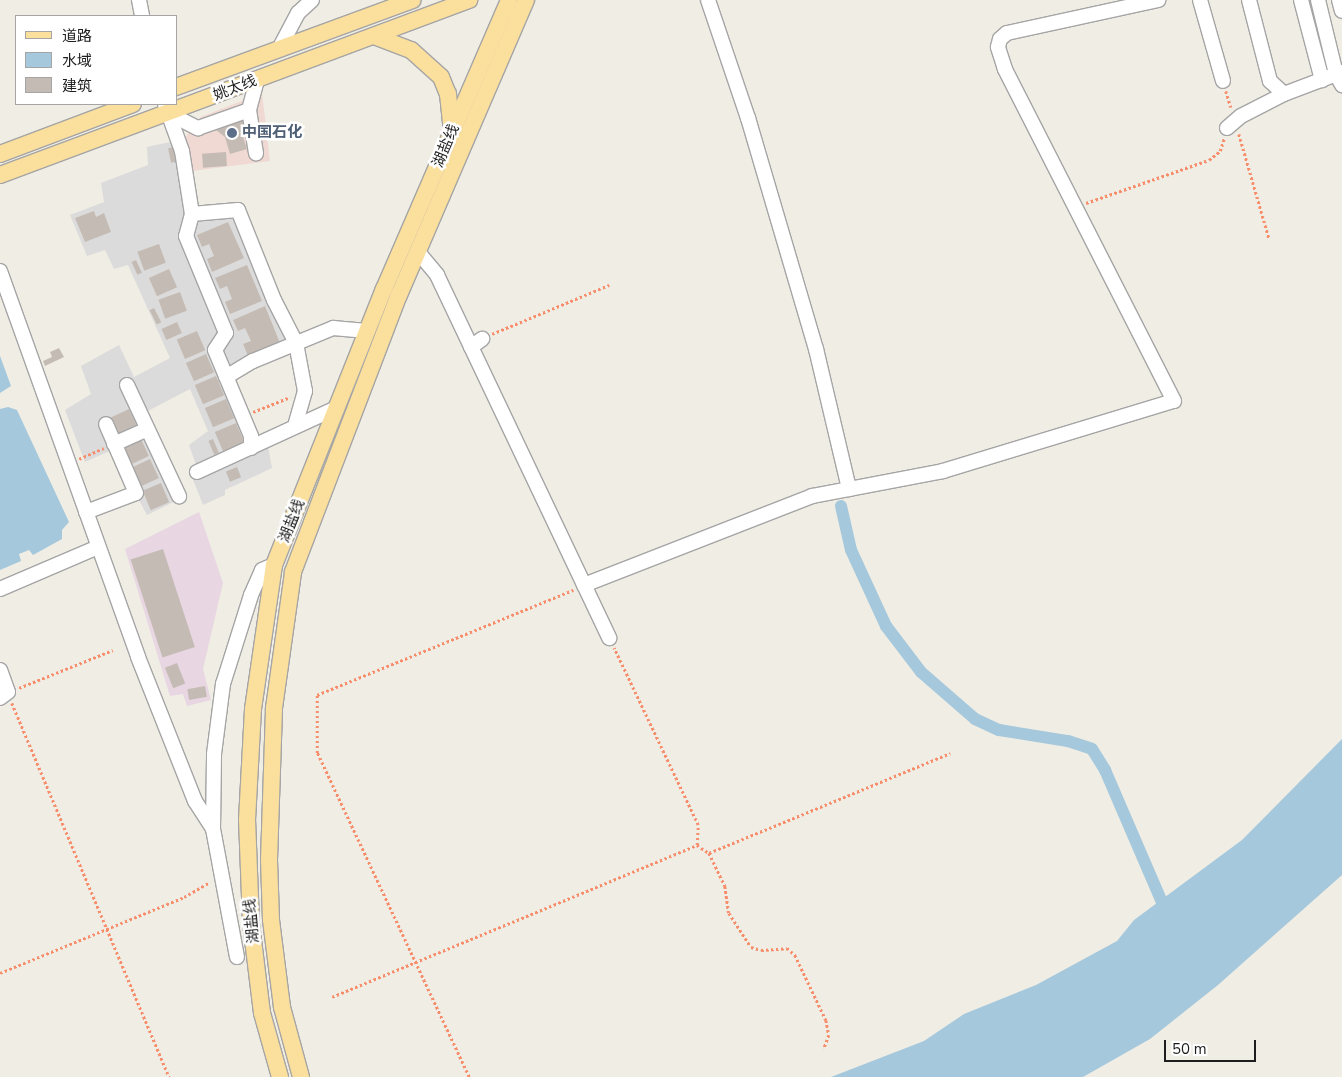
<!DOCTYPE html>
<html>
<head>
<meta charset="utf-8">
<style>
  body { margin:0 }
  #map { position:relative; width:1342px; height:1077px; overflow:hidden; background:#efede4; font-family:"Nunito Sans","Noto Sans SC",sans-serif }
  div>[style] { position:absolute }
  .residential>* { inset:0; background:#dcdbdb }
  .commercial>* { inset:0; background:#f0d8d3 }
  .industrial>* { inset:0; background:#e8d6e2 }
  .water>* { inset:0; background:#a5c8dc }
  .canal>* { height:12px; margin:-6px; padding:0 6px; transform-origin:6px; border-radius:6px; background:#a5c8dc }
  .building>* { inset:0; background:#c4bcb4; transform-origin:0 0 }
  .path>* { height:2.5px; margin-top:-1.25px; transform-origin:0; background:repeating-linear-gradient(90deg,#f88d6c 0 2.5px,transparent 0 5px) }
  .roads { filter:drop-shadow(1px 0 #a5a5a5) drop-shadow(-1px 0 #a5a5a5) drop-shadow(0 1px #a5a5a5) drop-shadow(0 -1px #a5a5a5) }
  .minor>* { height:14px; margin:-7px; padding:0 7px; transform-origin:7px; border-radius:7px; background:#fff }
  .major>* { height:16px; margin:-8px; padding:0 8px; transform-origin:8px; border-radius:8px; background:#fbdf9d }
  .dots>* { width:14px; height:14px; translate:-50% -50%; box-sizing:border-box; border:2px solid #fff; border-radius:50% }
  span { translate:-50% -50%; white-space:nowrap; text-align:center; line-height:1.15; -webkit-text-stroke:5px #fff; paint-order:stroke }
  .street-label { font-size:15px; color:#1e1e1e }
  .service-label { font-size:15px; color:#4e5e75; font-weight:700 }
  .left { translate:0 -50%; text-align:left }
  .legend { position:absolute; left:15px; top:15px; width:162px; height:90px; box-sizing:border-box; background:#fff; border:1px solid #a5a5a5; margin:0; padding:6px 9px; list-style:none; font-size:15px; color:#1e1e1e }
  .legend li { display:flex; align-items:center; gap:10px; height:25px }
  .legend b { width:25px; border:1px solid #a5a5a5 }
  .scale { position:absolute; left:1164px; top:1040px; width:92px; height:22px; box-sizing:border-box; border:2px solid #1e1e1e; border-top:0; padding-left:6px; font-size:15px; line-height:18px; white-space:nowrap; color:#1e1e1e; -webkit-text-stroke:4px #fff; paint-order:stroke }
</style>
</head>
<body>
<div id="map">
  <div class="residential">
    <div style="clip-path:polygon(184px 139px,198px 210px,235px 205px,298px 336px,233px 378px,255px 429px,268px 446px,272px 468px,225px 490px,225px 495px,203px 505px,190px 472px,196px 465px,189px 445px,208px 431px,190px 389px,144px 413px,184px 497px,147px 515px,112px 450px,85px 462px,65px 410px,91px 394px,81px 366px,119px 345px,134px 377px,170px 358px,128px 265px,114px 269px,105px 250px,87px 256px,70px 215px,104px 202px,101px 183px,148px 165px,147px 147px)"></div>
  </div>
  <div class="commercial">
    <div style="clip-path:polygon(262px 93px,270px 161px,192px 171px,184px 139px,201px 117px)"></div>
  </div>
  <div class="industrial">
    <div style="clip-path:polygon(199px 512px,223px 583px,203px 669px,211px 700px,187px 706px,183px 694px,170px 696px,125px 549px)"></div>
  </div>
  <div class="water">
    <div style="clip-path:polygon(0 356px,11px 386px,0 393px)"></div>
    <div style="clip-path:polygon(8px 407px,17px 410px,69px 522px,62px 530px,62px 539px,33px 555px,29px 550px,19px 554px,21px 561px,0 570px,0 409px)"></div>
    <div style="clip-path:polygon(1342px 739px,1342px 875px,1218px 985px,1150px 1039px,1083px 1077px,831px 1077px,924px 1041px,964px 1014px,1036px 985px,1117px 941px,1134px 920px,1242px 840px)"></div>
  </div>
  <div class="canal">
    <div style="left:841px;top:506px;width:45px;rotate:77.2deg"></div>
    <div style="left:851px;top:550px;width:84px;rotate:65.3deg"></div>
    <div style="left:886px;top:626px;width:58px;rotate:52.7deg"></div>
    <div style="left:921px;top:672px;width:72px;rotate:41deg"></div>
    <div style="left:975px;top:719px;width:26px;rotate:25deg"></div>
    <div style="left:999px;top:730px;width:70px;rotate:9.1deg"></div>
    <div style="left:1068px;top:741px;width:25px;rotate:18deg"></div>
    <div style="left:1092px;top:749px;width:25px;rotate:58deg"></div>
    <div style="left:1105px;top:770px;width:157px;rotate:66.7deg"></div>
  </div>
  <div class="building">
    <div style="clip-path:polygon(239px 120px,244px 121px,241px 131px,247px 149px,230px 154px,225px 137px,216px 130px)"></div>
    <div style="left:174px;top:147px;width:15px;height:6px;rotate:79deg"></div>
    <div style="left:226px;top:152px;width:14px;height:24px;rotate:86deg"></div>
    <div style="clip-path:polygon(94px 211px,96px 217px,104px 213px,111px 232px,85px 242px,75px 218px)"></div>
    <div style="clip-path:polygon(228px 222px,244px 258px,212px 272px,207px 259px,214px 256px,209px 244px,202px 247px,197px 235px)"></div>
    <div style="left:159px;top:244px;width:20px;height:23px;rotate:70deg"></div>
    <div style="left:136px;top:260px;width:14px;height:5px;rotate:65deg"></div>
    <div style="clip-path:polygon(247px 265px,262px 301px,230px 314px,225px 302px,232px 299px,227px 286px,220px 289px,215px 278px)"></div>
    <div style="left:169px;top:269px;width:20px;height:22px;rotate:66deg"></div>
    <div style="left:180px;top:292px;width:20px;height:23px;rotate:70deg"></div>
    <div style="clip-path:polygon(265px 306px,280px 343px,248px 356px,243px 344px,251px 341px,245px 328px,238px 331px,233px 320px)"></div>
    <div style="left:154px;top:308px;width:16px;height:5px;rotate:63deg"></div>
    <div style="left:177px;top:322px;width:12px;height:17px;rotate:66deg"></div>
    <div style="left:197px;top:331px;width:21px;height:22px;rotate:67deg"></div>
    <div style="clip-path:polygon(59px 348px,64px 357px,45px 366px,43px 361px,52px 357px,50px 352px)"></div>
    <div style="left:206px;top:354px;width:20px;height:22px;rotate:66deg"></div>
    <div style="left:216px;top:376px;width:21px;height:23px;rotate:67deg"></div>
    <div style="left:226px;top:399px;width:21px;height:23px;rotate:67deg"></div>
    <div style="left:129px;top:409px;width:21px;height:20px;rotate:65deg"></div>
    <div style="left:236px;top:423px;width:21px;height:23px;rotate:67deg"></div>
    <div style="left:140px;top:437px;width:21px;height:20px;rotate:65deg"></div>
    <div style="left:213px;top:439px;width:15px;height:5px;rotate:67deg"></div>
    <div style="left:150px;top:459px;width:21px;height:20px;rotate:65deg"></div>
    <div style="left:237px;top:467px;width:11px;height:12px;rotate:68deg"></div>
    <div style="left:161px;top:483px;width:21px;height:20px;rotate:67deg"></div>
    <div style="left:163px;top:549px;width:103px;height:34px;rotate:72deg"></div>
    <div style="left:177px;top:663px;width:22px;height:13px;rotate:68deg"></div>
    <div style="left:205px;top:686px;width:11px;height:18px;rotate:80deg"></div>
  </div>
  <div class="path">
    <div style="left:1226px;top:91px;width:17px;rotate:73deg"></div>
    <div style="left:1239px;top:134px;width:108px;rotate:73.9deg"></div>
    <div style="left:1086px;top:203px;width:130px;rotate:-19.3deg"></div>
    <div style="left:1209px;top:160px;width:14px;rotate:-39deg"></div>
    <div style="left:1220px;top:151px;width:13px;rotate:-72deg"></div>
    <div style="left:492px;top:334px;width:127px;rotate:-22.7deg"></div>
    <div style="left:253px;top:412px;width:40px;rotate:-22deg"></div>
    <div style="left:79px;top:459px;width:27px;rotate:-24deg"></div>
    <div style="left:19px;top:688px;width:101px;rotate:-22deg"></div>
    <div style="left:12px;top:703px;width:406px;rotate:67.2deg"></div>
    <div style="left:697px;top:845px;width:14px;rotate:34deg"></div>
    <div style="left:709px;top:853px;width:37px;rotate:64deg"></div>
    <div style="left:725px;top:886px;width:27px;rotate:82deg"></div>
    <div style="left:729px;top:913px;width:40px;rotate:57.1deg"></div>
    <div style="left:751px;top:947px;width:10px;rotate:17deg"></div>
    <div style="left:761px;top:950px;width:26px;rotate:-4deg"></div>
    <div style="left:787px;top:948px;width:11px;rotate:41deg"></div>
    <div style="left:795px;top:955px;width:72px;rotate:64.5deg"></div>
    <div style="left:826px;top:1020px;width:15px;rotate:79deg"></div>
    <div style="left:829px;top:1035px;width:15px;rotate:110deg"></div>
    <div style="left:709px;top:853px;width:261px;rotate:-22.5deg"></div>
    <div style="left:0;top:973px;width:199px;rotate:-22.4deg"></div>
    <div style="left:184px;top:897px;width:30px;rotate:-30deg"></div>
    <div style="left:332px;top:997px;width:395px;rotate:-22.6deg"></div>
    <div style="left:697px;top:845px;width:20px;rotate:-87deg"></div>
    <div style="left:698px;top:825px;width:196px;rotate:-115.4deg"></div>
    <div style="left:469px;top:1077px;width:358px;rotate:-115.1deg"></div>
    <div style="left:317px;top:753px;width:58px;rotate:-90deg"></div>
    <div style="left:317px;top:695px;width:277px;rotate:-22.3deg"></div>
  </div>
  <div class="roads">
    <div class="minor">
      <div style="left:139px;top:0;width:16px;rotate:79deg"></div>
      <div style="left:708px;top:0;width:125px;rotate:71.3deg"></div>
      <div style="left:748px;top:118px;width:241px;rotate:73.6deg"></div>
      <div style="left:816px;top:349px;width:144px;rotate:76.7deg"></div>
      <div style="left:1200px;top:0;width:84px;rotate:74.1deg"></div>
      <div style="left:1249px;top:0;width:84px;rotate:75.5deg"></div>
      <div style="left:1270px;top:81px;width:19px;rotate:43deg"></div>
      <div style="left:1301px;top:0;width:83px;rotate:75.3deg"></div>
      <div style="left:1318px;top:0;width:76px;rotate:76.3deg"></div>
      <div style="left:1336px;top:74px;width:13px;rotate:61deg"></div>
      <div style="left:1339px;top:0;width:11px;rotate:75deg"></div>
      <div style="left:279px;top:49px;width:41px;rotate:-62.2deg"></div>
      <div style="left:298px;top:13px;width:19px;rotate:-43deg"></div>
      <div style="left:165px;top:104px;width:50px;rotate:70.1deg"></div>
      <div style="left:182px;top:151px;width:64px;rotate:81deg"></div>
      <div style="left:192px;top:214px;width:23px;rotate:105deg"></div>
      <div style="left:186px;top:236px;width:105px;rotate:67.6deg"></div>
      <div style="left:226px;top:333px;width:20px;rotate:123deg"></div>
      <div style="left:215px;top:350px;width:93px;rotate:67.3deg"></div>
      <div style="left:251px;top:436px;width:12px;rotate:90deg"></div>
      <div style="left:249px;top:110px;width:44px;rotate:80.8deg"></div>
      <div style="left:168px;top:113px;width:34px;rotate:27deg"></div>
      <div style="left:198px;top:128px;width:54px;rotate:-19.4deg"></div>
      <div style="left:249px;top:110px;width:31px;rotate:-75deg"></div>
      <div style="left:1227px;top:128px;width:18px;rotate:-41deg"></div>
      <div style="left:1241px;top:116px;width:48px;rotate:-27.1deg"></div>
      <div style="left:1284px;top:94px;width:62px;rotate:-20.8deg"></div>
      <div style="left:192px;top:214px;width:46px;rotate:-5deg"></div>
      <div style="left:238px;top:210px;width:97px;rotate:68.2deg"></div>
      <div style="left:274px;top:300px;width:48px;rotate:62.9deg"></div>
      <div style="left:296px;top:343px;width:49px;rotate:79.4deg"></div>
      <div style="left:305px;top:391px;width:37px;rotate:106deg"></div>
      <div style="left:418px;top:252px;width:30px;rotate:50deg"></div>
      <div style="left:437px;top:275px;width:402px;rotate:64.6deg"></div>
      <div style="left:0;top:271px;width:410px;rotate:70.3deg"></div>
      <div style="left:138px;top:657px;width:155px;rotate:68.4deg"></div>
      <div style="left:195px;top:801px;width:33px;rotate:57deg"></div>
      <div style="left:471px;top:347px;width:14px;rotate:-36deg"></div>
      <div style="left:226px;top:377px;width:31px;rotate:-31deg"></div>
      <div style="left:253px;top:361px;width:87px;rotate:-22.4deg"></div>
      <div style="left:333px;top:328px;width:34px;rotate:5deg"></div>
      <div style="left:127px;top:385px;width:123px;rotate:64.9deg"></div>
      <div style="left:114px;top:444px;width:36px;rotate:-24deg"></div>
      <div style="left:197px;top:472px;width:153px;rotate:-24.7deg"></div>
      <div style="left:86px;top:512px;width:53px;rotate:-20.8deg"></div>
      <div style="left:136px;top:493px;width:75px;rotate:-113.5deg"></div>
      <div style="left:584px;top:585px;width:245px;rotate:-21.3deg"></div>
      <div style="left:812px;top:496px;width:133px;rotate:-10.8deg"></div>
      <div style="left:943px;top:471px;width:241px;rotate:-16.9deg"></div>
      <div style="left:1174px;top:401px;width:373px;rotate:-117deg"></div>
      <div style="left:1005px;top:69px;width:23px;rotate:-108deg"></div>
      <div style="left:998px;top:47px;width:8px;rotate:-76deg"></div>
      <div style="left:1000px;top:39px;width:9px;rotate:-41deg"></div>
      <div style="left:1007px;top:33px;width:155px;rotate:-12.3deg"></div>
      <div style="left:0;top:589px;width:107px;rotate:-23.2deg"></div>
      <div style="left:0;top:670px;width:23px;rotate:70deg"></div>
      <div style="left:8px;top:692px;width:10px;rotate:143deg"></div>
      <div style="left:237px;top:957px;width:130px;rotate:-100.6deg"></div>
      <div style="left:213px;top:829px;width:75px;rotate:-89.2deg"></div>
      <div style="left:214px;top:754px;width:71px;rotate:-82.7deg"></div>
      <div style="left:223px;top:684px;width:93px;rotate:-72.5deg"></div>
      <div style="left:251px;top:595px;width:27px;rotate:-66deg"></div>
      <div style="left:262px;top:570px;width:13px;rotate:-23deg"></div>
    </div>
    <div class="major">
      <div style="left:374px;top:36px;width:40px;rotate:21deg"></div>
      <div style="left:411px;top:50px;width:40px;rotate:42deg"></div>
      <div style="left:441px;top:77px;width:18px;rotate:68deg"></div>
      <div style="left:448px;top:94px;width:36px;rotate:84deg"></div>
      <div style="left:176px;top:87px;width:252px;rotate:-20.2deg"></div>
      <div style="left:0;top:154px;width:142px;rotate:-20.6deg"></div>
      <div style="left:0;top:175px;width:501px;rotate:-20.46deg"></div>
      <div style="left:280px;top:1077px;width:66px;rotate:-105.7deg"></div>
      <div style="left:262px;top:1013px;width:91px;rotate:-97deg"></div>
      <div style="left:251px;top:923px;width:103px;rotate:-92.2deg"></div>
      <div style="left:247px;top:820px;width:111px;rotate:-86.9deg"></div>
      <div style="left:253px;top:709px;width:146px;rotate:-81.7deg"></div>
      <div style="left:274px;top:565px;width:297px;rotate:-68.3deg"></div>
      <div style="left:384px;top:289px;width:315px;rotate:-66.6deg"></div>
      <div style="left:301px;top:1077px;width:73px;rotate:-105.2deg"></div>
      <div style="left:282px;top:1007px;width:88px;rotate:-97.2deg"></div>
      <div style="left:271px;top:920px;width:60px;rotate:-91.9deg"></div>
      <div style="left:269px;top:860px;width:152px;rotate:-88.1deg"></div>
      <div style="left:274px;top:708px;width:137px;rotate:-82deg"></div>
      <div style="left:293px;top:572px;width:297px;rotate:-69.1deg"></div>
      <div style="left:399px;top:295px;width:321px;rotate:-66.7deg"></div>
    </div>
  </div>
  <div class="dots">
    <div style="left:232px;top:133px;background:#5c6f8a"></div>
  </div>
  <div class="street-label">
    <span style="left:235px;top:88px;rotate:-21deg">姚太线</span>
    <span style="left:446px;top:146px;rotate:-67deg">湖盐线</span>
    <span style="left:292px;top:521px;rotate:-68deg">湖盐线</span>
    <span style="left:252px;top:921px;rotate:-95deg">湖盐线</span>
  </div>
  <div class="service-label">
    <span class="left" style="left:242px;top:133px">中国石化</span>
  </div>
  <ul class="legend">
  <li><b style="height:6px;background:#fbdf9d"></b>道路</li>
  <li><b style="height:14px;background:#a5c8dc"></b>水域</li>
  <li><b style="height:14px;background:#c4bcb4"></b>建筑</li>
  </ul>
  <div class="scale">50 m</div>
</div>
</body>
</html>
